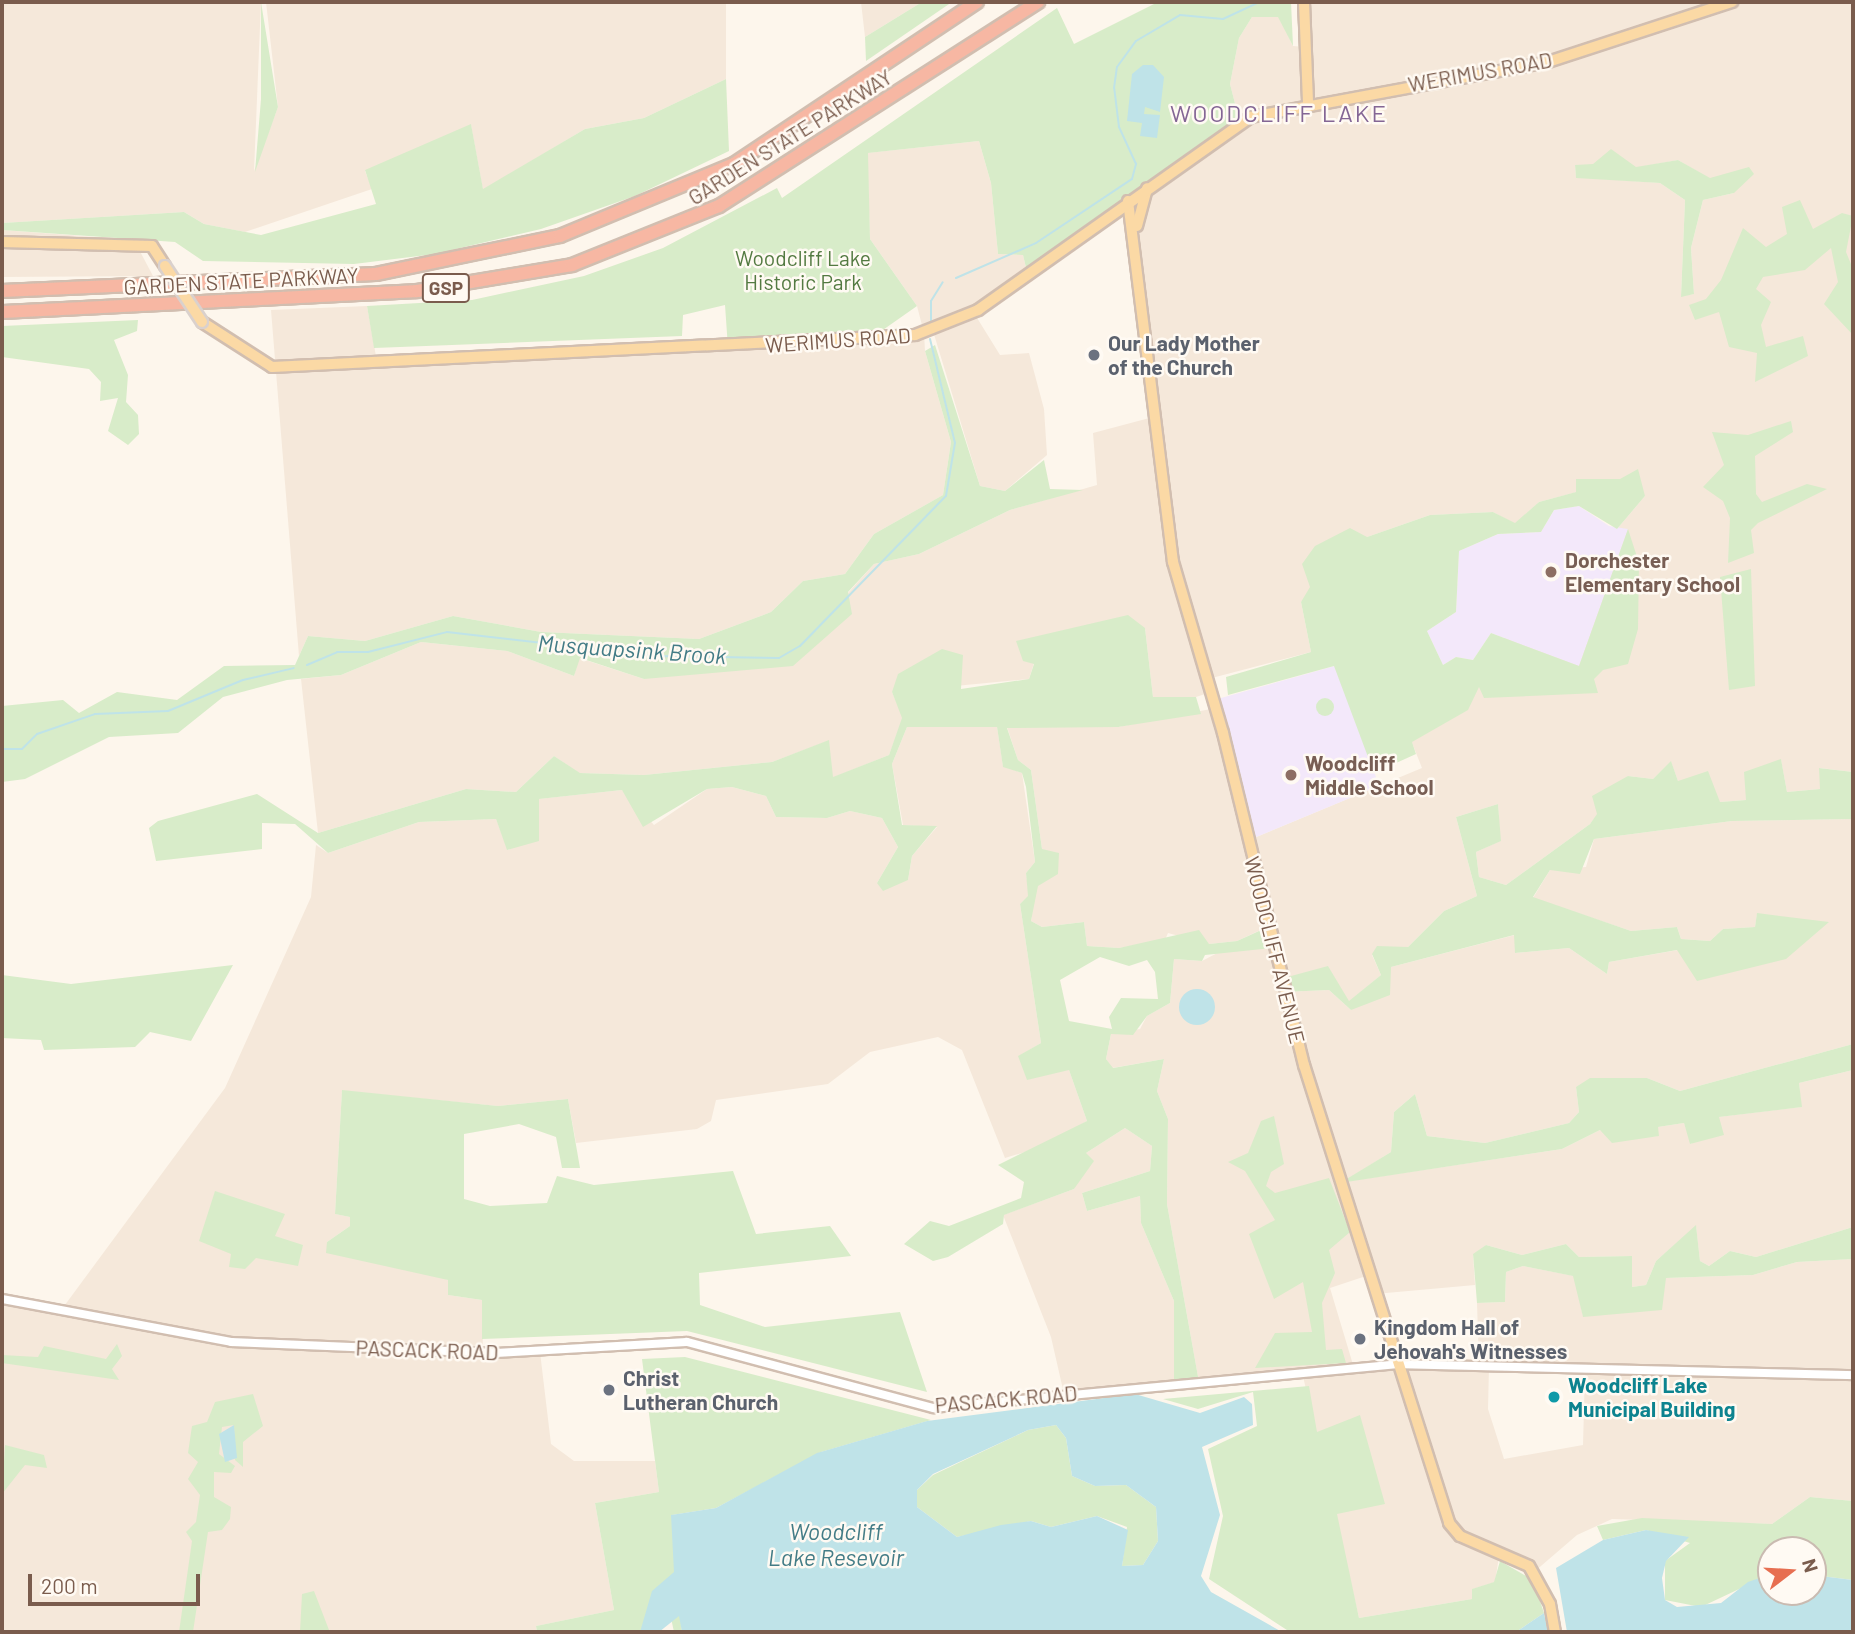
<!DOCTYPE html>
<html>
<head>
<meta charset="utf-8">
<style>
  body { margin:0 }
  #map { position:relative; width:1855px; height:1634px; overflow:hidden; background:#fdf6ec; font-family:Barlow,sans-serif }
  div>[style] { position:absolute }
  .residential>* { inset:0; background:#f5e8da }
  .education>* { inset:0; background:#f3e8fa }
  .green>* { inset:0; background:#d8ecc9 }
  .round { border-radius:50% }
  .water>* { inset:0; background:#bfe3e8 }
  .stream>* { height:2px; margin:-1px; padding:0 1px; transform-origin:1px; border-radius:1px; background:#bfe3e8 }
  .roads { filter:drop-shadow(2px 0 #d1beb0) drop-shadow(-2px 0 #d1beb0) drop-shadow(0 2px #d1beb0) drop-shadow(0 -2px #d1beb0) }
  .minor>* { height:8px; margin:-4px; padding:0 4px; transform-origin:4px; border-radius:4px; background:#fff }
  .major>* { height:10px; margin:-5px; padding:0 5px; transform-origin:5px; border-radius:5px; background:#fbd9a5 }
  .highway>* { height:12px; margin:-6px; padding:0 6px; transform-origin:6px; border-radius:6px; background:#f7b7a3 }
  .bridges { filter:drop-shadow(2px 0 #dad1cd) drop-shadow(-2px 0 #dad1cd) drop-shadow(0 2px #dad1cd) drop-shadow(0 -2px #dad1cd) }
  .major-bridge>* { height:10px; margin:-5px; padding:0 5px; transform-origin:5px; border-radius:5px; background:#fbd9a5 }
  .dots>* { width:19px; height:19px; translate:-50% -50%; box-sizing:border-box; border:4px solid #fffaf3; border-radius:50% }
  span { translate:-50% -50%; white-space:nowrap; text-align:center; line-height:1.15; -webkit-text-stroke:5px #fffaf3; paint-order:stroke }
  .shield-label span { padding:2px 5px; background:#fffaf3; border:2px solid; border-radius:5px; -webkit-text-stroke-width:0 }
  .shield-label { font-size:19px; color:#7a5c4d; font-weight:700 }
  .street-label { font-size:21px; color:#7a5c4d }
  .park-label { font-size:21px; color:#537a41 }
  .worship-label { font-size:21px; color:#5b616d; font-weight:700 }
  .left { translate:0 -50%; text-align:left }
  .education-label { font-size:21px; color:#785e54; font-weight:700 }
  .culture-label { font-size:21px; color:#0d838f; font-weight:700 }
  .water-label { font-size:23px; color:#437c86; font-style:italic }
  .quarter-label { font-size:24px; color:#846695; letter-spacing:2px }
  .frame { position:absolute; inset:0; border:4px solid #7a5c4d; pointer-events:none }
  .north { position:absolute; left:1757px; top:1536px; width:70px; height:70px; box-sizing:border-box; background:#fffaf3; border:2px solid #cabbb1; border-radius:50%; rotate:73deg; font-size:19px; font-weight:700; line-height:28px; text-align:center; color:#7a5c4d }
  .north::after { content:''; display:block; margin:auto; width:24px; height:32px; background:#e76f51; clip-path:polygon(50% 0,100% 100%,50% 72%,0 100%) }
  .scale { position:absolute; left:28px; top:1574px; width:172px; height:32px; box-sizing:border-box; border:4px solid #7a5c4d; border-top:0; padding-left:9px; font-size:21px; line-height:24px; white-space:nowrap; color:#7a5c4d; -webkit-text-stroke:5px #fffaf3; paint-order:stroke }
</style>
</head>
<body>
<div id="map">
  <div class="residential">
    <div style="clip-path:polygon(2px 2px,261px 2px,254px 171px,278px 107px,266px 2px,726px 2px,726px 79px,644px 118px,585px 129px,483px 190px,471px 125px,365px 171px,372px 189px,245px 232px,204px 224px,184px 212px,2px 223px)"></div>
    <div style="clip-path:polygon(861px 2px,922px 2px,865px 37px)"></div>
    <div style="clip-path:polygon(evenodd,1304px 2px,1853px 2px,1853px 772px,1820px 768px,1820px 789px,1787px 792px,1781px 760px,1746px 800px,1720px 802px,1678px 781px,1671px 762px,1653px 779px,1628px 776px,1590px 824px,1506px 885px,1479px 877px,1476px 852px,1500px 841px,1498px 804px,1456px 817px,1477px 896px,1444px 911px,1408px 947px,1372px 955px,1381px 975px,1349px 1002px,1328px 967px,1283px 992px,1329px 990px,1351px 1010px,1391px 967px,1515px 935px,1516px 953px,1569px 948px,1607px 974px,1609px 962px,1678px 950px,1786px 959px,1757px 914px,1755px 927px,1723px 929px,1710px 941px,1681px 939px,1677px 927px,1631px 931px,1533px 898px,1550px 870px,1586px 867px,1594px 839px,1732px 821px,1853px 819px,1853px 1044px,1680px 1091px,1647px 1078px,1576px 1087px,1579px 1112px,1569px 1123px,1485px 1143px,1427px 1136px,1415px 1094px,1394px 1112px,1391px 1152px,1343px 1182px,1562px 1149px,1600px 1130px,1619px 1138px,1658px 1136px,1658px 1127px,1684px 1123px,1691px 1144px,1718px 1117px,1801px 1107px,1799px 1083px,1853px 1070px,1853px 1227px,1756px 1257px,1730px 1251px,1709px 1266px,1700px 1261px,1696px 1226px,1656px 1261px,1646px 1285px,1632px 1287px,1632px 1256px,1579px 1257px,1566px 1244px,1522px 1255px,1486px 1245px,1473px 1255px,1475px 1285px,1375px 1294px,1369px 1275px,1330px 1288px,1354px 1368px,1479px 1365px,1477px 1303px,1505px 1302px,1506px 1272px,1523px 1266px,1574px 1276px,1583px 1316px,1666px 1278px,1753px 1275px,1797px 1262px,1853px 1259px,1853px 1501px,1810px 1497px,1772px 1524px,1612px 1519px,1577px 1535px,1534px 1572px,1500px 1550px,1495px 1582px,1473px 1589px,1472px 1599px,1359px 1618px,1302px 1372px,1199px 1382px,1167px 1204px,1168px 1119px,1157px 1091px,1164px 1059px,1112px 1068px,1106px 1059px,1111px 1034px,1140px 1029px,1147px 1016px,1170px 1003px,1174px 959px,1202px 961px,1267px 927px,1237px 941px,1209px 944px,1168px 933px,1165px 940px,1119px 948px,1087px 946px,1084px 922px,1042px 927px,1031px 921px,1042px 849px,1031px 770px,1018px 760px,1007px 727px,1118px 727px,1216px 708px,1249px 840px,1422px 768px,1405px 725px,1627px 529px,1617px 529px,1645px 496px,1620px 479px,1576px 479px,1577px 492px,1539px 502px,1515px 524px,1493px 512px,1430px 515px,1367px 537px,1301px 602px,1311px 652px,1208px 679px,1211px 692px,1196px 697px,1153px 697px,1145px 628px,1034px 663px,1029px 679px,892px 692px,903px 718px,889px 755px,832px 778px,828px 741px,772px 762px,644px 775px,579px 773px,554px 756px,516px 792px,466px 789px,318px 833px,301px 679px,341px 675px,421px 642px,507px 651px,574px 676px,579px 658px,644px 679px,848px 593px,874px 564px,919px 554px,1010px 510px,1097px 485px,1093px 433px,1157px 416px,1128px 201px,1240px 123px,1230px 84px,1239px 38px,1252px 17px,1279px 17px,1293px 46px,1305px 47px,1304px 2px,1678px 160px,1734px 193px,1703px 200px,1691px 248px,1694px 294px,1681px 296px,1685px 200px,1660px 183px,1576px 177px,1575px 165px,1635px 168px,1678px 160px,1304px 2px,1489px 1367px,1585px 1371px,1583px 1445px,1504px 1459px,1488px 1409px,1489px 1367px)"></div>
    <div style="clip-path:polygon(979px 141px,991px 183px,998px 254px,1023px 255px,1028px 276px,974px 313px,1000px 355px,1029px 353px,1044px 409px,1047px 455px,1005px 491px,980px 486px,933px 331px,924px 333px,925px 351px,951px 442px,943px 495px,874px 534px,845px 574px,803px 581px,771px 612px,699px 639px,541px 632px,453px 616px,365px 641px,308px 636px,299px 656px,271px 310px,367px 306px,377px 362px,924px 333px,917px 306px,870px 239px,867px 153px)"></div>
    <div style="clip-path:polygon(2px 230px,134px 240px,153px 276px,2px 277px)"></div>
    <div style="clip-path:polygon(907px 727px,997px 727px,1003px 766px,1022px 773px,1035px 862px,1026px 873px,1029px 896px,1020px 904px,1041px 1043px,1019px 1056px,1069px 1070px,1087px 1121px,1045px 1146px,1005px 1158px,962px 1050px,938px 1037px,870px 1052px,828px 1084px,716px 1100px,711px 1121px,697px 1129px,576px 1143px,568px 1099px,498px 1106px,342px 1091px,335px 1214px,350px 1217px,350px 1226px,327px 1242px,449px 1280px,448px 1295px,482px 1300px,483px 1353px,540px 1352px,551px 1444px,574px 1461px,655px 1461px,659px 1492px,595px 1503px,614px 1610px,536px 1626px,537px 1632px,2px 1632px,2px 1304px,59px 1313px,225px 1088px,311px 897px,316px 845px,328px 853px,419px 822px,496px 819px,508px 850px,524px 842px,538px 799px,622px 790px,654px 825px,707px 789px,732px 787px,766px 796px,776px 817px,827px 818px,850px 811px,882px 818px,898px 847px,877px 883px,908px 880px,912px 856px,937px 827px,903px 825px,892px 764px)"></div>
    <div style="clip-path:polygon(1125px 1128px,1152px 1146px,1150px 1171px,1082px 1193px,1087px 1211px,1140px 1196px,1141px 1223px,1174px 1301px,1174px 1384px,1064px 1394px,1051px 1337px,1003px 1215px,1074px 1189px,1086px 1153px)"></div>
  </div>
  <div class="education">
    <div style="clip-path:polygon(1579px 506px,1609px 526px,1628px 529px,1579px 666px,1491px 633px,1473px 660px,1456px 657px,1443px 665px,1427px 631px,1456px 612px,1459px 551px,1498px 534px,1541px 532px,1554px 510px)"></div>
    <div style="clip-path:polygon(1338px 665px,1379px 786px,1249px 840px,1214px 700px)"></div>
  </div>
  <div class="green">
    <div style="clip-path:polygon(261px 2px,278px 107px,255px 172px,261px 99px)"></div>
    <div style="clip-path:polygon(922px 2px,952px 2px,866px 61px,865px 37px)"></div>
    <div style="clip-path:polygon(1158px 2px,1291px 2px,1293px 46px,1278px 17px,1252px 17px,1239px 38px,1230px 84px,1240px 123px,1028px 276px,1023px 255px,998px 254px,991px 183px,979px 141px,868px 153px,870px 239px,917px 306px,870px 339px,728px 348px,725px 305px,683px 315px,682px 336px,374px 348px,367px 306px,472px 300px,584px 276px,663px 248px,777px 188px,782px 198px,1057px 8px,1074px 44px)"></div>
    <div style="clip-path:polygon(726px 79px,729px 151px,635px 196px,541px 229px,435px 254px,354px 264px,203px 261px,175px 242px,2px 230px,2px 223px,184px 212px,204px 224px,261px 235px,376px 204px,365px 170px,471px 124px,483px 189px,585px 129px,644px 118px)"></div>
    <div style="clip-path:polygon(1611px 149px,1636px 167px,1678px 160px,1710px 178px,1749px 167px,1754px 174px,1734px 193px,1703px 200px,1691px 248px,1694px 294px,1681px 297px,1685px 200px,1660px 183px,1576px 178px,1575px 165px,1593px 164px)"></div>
    <div style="clip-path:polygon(1800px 200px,1813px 229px,1842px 213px,1853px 216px,1846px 252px,1853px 269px,1853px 335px,1824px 304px,1838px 282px,1831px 248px,1805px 270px,1763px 277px,1756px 289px,1771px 302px,1761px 325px,1766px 347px,1803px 336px,1808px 356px,1755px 382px,1757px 353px,1729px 347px,1719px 312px,1695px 320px,1689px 305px,1706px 299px,1721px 280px,1743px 228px,1766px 247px,1787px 234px,1782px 207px)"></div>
    <div style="clip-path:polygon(138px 320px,137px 331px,114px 340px,128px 375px,126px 402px,138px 415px,139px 434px,128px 445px,108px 431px,118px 398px,100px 401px,101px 382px,89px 369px,2px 357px,2px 326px)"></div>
    <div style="clip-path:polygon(935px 345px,980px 486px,1005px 491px,1044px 460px,1050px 489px,1083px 490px,1010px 510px,919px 554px,874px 564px,848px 592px,852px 614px,793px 666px,644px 679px,580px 658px,574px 676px,507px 651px,421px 642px,341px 675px,287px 680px,223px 697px,178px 733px,109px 737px,25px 779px,2px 782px,2px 706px,63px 700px,79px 713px,117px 692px,177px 700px,224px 666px,295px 665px,308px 636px,365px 641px,453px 616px,541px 632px,699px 639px,771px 612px,803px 581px,845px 574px,874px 534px,943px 495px,951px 442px,925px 351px)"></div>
    <div style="clip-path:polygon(1791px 421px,1793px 432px,1755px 456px,1756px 494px,1762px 502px,1807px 484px,1827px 489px,1758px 523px,1751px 530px,1754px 553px,1728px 563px,1730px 518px,1723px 501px,1703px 487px,1724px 465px,1712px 432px,1748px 435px)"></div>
    <div style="clip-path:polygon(1638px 469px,1645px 496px,1617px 529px,1579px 506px,1554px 510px,1541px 532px,1498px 534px,1459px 551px,1456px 612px,1427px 631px,1443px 665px,1456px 657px,1473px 660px,1491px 633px,1579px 666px,1628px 529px,1639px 563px,1638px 629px,1628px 664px,1603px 670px,1594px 679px,1598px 693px,1484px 698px,1479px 687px,1468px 710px,1412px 742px,1416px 754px,1374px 773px,1334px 666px,1228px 695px,1226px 677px,1311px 652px,1301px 602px,1310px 587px,1302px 564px,1315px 546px,1350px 528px,1367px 537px,1430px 515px,1493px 512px,1515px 523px,1539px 502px,1576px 492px,1576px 479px,1620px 479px)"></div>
    <div style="clip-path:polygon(1751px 569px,1755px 686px,1729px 690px,1720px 577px)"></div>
    <div style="clip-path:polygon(evenodd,1128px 615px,1145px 628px,1153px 697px,1196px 697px,1201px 714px,1118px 727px,1007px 728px,1018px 760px,1031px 770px,1042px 849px,1059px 853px,1058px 874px,1038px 886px,1031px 921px,1042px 927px,1084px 922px,1087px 946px,1119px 948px,1199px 930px,1209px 944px,1237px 941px,1268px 927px,1272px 948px,1205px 955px,1202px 961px,1174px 959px,1170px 1003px,1147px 1016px,1133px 1035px,1111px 1034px,1106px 1059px,1113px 1068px,1164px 1059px,1157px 1091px,1168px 1119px,1167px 1204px,1199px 1382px,1174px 1384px,1174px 1301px,1141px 1223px,1140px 1196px,1087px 1211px,1082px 1193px,1150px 1171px,1152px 1146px,1125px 1128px,1086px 1153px,1094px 1161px,1074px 1189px,1004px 1215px,1003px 1224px,948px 1257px,933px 1261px,904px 1244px,930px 1221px,949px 1226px,1021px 1198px,1024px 1182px,998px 1165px,1087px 1121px,1069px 1070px,1027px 1080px,1018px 1056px,1041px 1043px,1020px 904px,1028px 896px,1026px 873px,1035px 862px,1026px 787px,1022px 773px,1003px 767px,997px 727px,907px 727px,892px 764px,902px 825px,937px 826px,912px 856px,908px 880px,883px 891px,877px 883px,898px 847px,882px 818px,850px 811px,827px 818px,776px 817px,766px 796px,732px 787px,707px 789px,643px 827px,622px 790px,539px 799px,539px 841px,507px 850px,496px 819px,419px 822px,328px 853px,295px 824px,262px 823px,262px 849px,156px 861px,149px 828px,158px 821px,257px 794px,318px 833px,466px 789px,516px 792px,554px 756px,580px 773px,644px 775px,772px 762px,829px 740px,833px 777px,889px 755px,902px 718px,892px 692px,898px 674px,942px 649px,963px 655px,961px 689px,1029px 679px,1034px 664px,1023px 661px,1016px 641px,1128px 615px,1100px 957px,1129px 966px,1147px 960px,1155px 972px,1158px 999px,1121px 998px,1109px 1017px,1112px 1029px,1069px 1021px,1060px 980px,1100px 957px)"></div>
    <div class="round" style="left:1316px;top:698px;width:18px;height:18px"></div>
    <div style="clip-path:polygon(1781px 759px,1787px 792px,1820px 789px,1819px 768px,1853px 772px,1853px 819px,1732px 821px,1594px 839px,1580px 874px,1550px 870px,1533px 897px,1631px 931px,1677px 927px,1681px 939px,1710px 941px,1723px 929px,1755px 927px,1757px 913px,1829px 922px,1786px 959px,1697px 981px,1677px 950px,1609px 962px,1607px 974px,1569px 948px,1515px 953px,1514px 935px,1391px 967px,1390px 995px,1351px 1010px,1329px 990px,1283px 992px,1280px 979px,1328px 966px,1349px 1001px,1381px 975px,1372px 954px,1377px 946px,1408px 947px,1444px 911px,1477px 896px,1456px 817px,1498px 804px,1501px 841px,1476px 852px,1479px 877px,1506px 885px,1590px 824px,1597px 814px,1592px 796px,1628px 776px,1653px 779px,1671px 761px,1678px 781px,1708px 771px,1720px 802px,1746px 800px,1744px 772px)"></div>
    <div style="clip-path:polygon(233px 965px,191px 1041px,150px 1032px,135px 1047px,44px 1050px,41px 1040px,2px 1038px,2px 975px,71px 984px)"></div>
    <div style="clip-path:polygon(1853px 1044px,1853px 1070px,1799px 1083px,1802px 1107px,1719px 1117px,1724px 1135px,1690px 1144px,1684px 1123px,1658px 1127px,1659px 1136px,1612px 1143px,1600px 1130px,1562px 1149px,1340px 1183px,1391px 1152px,1394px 1112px,1415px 1094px,1427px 1136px,1485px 1143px,1569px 1123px,1579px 1112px,1576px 1087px,1590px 1078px,1647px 1078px,1680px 1091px)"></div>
    <div style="clip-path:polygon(342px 1090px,498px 1106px,568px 1099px,580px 1168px,562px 1168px,556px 1137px,519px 1124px,464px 1134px,464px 1199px,490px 1206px,547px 1203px,557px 1176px,594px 1185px,733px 1171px,756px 1234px,830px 1226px,851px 1256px,699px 1273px,700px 1305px,765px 1327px,900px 1312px,927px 1392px,687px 1331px,482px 1339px,482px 1300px,448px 1295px,448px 1280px,326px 1253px,327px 1242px,350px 1226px,350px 1217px,335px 1214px)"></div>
    <div style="clip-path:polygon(1274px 1116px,1284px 1164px,1271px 1172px,1266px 1186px,1275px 1193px,1329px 1178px,1350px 1232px,1329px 1250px,1335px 1273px,1322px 1303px,1326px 1350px,1342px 1349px,1346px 1363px,1255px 1368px,1275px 1333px,1312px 1332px,1303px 1282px,1274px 1299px,1249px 1234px,1275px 1220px,1245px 1171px,1228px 1162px,1248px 1153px,1261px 1121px)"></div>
    <div style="clip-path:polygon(215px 1191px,285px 1214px,275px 1236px,303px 1245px,298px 1266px,256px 1258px,245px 1269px,229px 1267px,231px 1254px,199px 1241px)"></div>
    <div style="clip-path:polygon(1696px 1225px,1700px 1261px,1709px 1266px,1730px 1251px,1756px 1257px,1853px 1227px,1853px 1259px,1797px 1262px,1753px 1275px,1666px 1278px,1662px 1310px,1583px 1317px,1573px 1276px,1523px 1266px,1506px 1272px,1505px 1302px,1477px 1303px,1473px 1254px,1486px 1245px,1522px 1255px,1566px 1244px,1579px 1257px,1632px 1256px,1632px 1287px,1646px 1285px,1656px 1261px)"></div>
    <div style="clip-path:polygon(117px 1344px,122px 1356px,112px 1369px,119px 1380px,2px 1363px,2px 1355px,38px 1357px,44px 1346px,106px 1359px)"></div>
    <div style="clip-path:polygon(685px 1357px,931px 1420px,821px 1452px,716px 1508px,672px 1515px,682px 1632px,674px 1632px,671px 1618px,659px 1632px,537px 1632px,536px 1626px,614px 1610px,595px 1503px,659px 1492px,642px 1359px)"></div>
    <div style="clip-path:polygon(1309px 1386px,1317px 1432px,1360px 1415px,1385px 1504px,1337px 1514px,1359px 1618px,1472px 1599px,1472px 1589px,1494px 1582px,1500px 1561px,1533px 1580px,1544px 1613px,1516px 1632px,1290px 1632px,1209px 1579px,1223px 1516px,1208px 1449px,1257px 1426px,1253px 1392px,1198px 1409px,1163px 1399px)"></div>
    <div style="clip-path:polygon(253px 1394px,263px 1426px,243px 1442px,243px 1467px,235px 1460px,234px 1425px,222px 1427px,219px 1454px,235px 1466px,231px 1473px,214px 1472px,214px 1497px,231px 1507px,230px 1519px,222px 1530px,208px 1532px,193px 1632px,179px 1632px,192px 1541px,186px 1532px,196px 1522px,200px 1495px,188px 1479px,198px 1462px,188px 1453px,192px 1426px,207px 1422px,215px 1402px)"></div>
    <div style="clip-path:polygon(1056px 1425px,1066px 1438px,1072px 1476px,1095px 1486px,1126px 1485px,1156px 1507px,1158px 1541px,1143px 1565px,1122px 1566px,1127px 1527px,1097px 1516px,1051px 1527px,1031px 1521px,957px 1537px,917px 1507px,917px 1490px,933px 1475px,1028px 1430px)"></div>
    <div style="clip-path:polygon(5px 1445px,44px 1455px,47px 1468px,25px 1465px,2px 1494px)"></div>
    <div style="clip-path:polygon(1810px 1497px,1853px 1501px,1853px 1580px,1813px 1575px,1813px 1550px,1771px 1550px,1771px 1574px,1701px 1607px,1665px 1600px,1665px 1561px,1690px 1543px,1646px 1530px,1603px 1540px,1597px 1526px,1642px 1518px,1772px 1524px)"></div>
    <div style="clip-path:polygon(314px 1591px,329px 1630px,357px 1632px,300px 1632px,302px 1594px)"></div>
  </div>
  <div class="water">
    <div style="clip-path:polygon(1143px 65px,1153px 65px,1164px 77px,1160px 112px,1145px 107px,1144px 114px,1160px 115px,1157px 138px,1140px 136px,1142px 123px,1127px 121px,1132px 74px)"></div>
    <div class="round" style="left:1179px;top:989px;width:36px;height:36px"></div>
    <div style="clip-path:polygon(evenodd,1135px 1394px,1200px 1413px,1244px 1397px,1252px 1404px,1253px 1425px,1202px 1447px,1220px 1515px,1201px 1576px,1211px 1592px,1282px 1632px,682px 1632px,679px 1616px,659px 1632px,640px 1632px,652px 1591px,674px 1572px,671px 1515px,716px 1508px,817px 1453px,927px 1421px,1135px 1394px,1056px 1425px,1066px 1438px,1072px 1476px,1095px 1486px,1126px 1485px,1156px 1507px,1158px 1541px,1143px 1565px,1122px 1566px,1128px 1530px,1097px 1516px,1051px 1527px,1031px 1521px,1001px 1525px,957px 1537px,917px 1507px,917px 1490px,933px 1474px,1028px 1430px,1056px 1425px)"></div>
    <div style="clip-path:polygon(234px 1425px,237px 1458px,225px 1462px,219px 1434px)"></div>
    <div style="clip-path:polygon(1646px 1530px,1689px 1537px,1666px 1561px,1662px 1578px,1665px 1600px,1677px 1607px,1721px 1603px,1748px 1582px,1771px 1574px,1771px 1592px,1813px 1592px,1813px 1575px,1853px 1580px,1853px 1632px,1567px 1632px,1556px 1568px,1603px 1540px)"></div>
    <div style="clip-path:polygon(1544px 1613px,1548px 1632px,1516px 1632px)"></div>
  </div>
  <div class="stream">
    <div style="left:956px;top:278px;width:87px;rotate:-23.6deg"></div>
    <div style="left:1036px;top:243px;width:115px;rotate:-33.7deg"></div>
    <div style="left:1132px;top:179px;width:16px;rotate:-75deg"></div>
    <div style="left:1136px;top:164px;width:41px;rotate:-114.7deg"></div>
    <div style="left:1119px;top:127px;width:39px;rotate:-97deg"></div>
    <div style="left:1114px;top:88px;width:21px;rotate:-82deg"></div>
    <div style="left:1117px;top:67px;width:32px;rotate:-54deg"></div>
    <div style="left:1136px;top:41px;width:51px;rotate:-30.6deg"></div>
    <div style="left:1180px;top:15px;width:43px;rotate:5.3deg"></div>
    <div style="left:1223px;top:19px;width:40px;rotate:-25deg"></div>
    <div style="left:931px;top:322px;width:21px;rotate:-90deg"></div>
    <div style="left:931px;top:301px;width:22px;rotate:-58deg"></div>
    <div style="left:307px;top:665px;width:33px;rotate:-23deg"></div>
    <div style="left:337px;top:652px;width:31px"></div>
    <div style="left:368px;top:652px;width:81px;rotate:-14.2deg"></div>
    <div style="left:447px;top:632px;width:207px;rotate:6.6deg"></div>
    <div style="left:653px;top:656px;width:126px;rotate:0.9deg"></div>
    <div style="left:779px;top:658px;width:24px;rotate:-30deg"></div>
    <div style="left:800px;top:646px;width:209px;rotate:-45.8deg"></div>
    <div style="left:946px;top:496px;width:54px;rotate:-80.4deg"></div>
    <div style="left:955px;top:443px;width:107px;rotate:-103.5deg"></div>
    <div style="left:2px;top:749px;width:20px"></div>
    <div style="left:22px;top:749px;width:21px;rotate:-45deg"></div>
    <div style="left:37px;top:734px;width:61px;rotate:-19deg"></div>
    <div style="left:95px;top:714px;width:73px;rotate:-2.4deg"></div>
    <div style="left:168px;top:711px;width:81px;rotate:-22.5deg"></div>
    <div style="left:243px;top:680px;width:52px;rotate:-13.2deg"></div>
  </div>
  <div class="roads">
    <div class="minor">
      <div style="left:2px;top:1299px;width:233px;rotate:10.6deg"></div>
      <div style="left:231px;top:1342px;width:265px;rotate:2.4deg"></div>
      <div style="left:496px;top:1353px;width:191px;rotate:-3.3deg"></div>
      <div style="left:687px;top:1342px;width:256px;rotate:15deg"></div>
      <div style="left:934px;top:1408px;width:465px;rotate:-5.4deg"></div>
      <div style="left:1397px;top:1364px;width:456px;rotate:1.4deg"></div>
    </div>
    <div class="major">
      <div style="left:1304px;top:2px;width:101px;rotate:87.7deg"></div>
      <div style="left:1128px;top:201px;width:364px;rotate:82.9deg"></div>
      <div style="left:1173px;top:562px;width:178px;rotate:73.7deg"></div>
      <div style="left:1223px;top:733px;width:342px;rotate:76.3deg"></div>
      <div style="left:1304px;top:1065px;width:480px;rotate:72.4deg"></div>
      <div style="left:1449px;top:1523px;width:17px;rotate:50deg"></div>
      <div style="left:1460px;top:1536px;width:75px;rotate:23.5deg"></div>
      <div style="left:1529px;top:1566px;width:43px;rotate:61.1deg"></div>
      <div style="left:1550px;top:1604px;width:28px;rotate:80deg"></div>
      <div style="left:1137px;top:226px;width:39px;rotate:-75deg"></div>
      <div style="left:2px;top:242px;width:150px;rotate:1.5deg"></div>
      <div style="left:152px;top:246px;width:24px;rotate:57deg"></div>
      <div style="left:202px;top:322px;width:83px;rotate:32.7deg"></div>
      <div style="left:272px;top:367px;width:644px;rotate:-2.85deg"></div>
      <div style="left:915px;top:335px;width:68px;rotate:-21.6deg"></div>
      <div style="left:978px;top:310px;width:334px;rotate:-35.3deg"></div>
      <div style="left:1251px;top:117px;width:302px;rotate:-10.5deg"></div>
      <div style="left:1548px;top:62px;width:194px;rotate:-18.1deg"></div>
    </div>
    <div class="highway">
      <div style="left:2px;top:291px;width:374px;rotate:-2.6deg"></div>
      <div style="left:376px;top:274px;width:188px;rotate:-11.7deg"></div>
      <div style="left:560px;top:236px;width:188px;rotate:-22.5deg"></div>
      <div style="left:734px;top:164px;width:292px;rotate:-33.7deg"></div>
      <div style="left:2px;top:312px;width:416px;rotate:-2.9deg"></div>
      <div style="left:417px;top:291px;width:157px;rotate:-9.5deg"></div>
      <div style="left:572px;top:265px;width:158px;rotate:-21.9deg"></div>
      <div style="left:719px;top:206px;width:379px;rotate:-32.6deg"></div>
    </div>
  </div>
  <div class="bridges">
    <div class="major-bridge">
      <div style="left:165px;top:266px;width:67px;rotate:56.5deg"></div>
    </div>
  </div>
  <div class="dots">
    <div style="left:1094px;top:355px;background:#6b7280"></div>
    <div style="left:1551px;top:572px;background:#8d6e63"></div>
    <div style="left:1291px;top:775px;background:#8d6e63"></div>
    <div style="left:1360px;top:1339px;background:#6b7280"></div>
    <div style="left:609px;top:1390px;background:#6b7280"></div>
    <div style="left:1554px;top:1397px;background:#0f9aa8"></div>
  </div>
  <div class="shield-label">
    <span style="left:446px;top:288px">GSP</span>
  </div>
  <div class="street-label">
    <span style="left:1480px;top:72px;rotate:-10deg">WERIMUS ROAD</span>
    <span style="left:790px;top:137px;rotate:-32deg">GARDEN STATE PARKWAY</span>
    <span style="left:241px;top:281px;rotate:-3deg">GARDEN STATE PARKWAY</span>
    <span style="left:838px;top:340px;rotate:-4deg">WERIMUS ROAD</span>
    <span style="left:1275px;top:950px;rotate:76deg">WOODCLIFF AVENUE</span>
    <span style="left:427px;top:1350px;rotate:2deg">PASCACK ROAD</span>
    <span style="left:1006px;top:1399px;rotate:-5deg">PASCACK ROAD</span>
  </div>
  <div class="park-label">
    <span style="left:803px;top:270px">Woodcliff Lake<br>Historic Park</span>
  </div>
  <div class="worship-label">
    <span class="left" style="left:1108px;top:355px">Our Lady Mother<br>of the Church</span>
    <span class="left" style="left:1374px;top:1339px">Kingdom Hall of<br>Jehovah's Witnesses</span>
    <span class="left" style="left:623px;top:1390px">Christ<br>Lutheran Church</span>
  </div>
  <div class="education-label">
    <span class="left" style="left:1565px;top:572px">Dorchester<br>Elementary School</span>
    <span class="left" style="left:1305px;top:775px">Woodcliff<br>Middle School</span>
  </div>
  <div class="culture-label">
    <span class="left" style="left:1568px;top:1397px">Woodcliff Lake<br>Municipal Building</span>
  </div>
  <div class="water-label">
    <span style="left:632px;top:649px;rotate:4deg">Musquapsink Brook</span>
    <span style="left:836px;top:1544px">Woodcliff<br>Lake Resevoir</span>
  </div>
  <div class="quarter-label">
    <span style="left:1279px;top:113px">WOODCLIFF LAKE</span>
  </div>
  <div class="frame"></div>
  <div class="north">N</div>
  <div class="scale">200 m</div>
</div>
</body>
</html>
